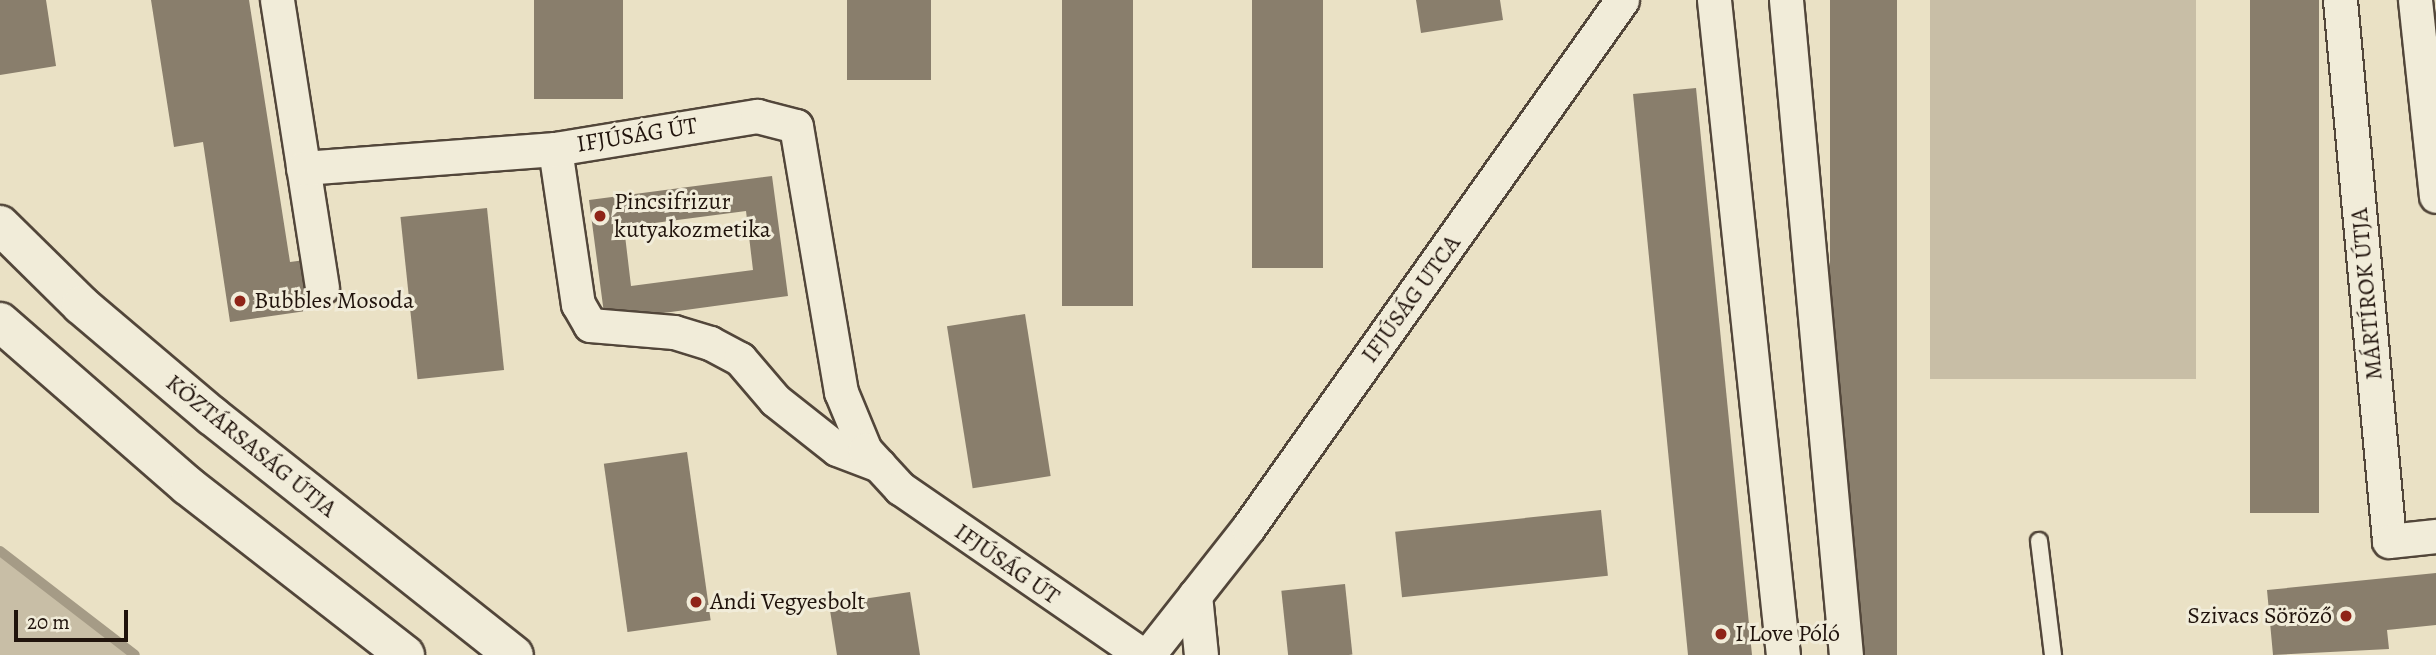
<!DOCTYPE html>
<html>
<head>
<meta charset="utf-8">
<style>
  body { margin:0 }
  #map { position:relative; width:2436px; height:655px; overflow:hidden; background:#eae1c5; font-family:Alegreya,serif }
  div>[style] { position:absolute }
  .green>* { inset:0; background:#c8bea6; transform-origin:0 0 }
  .stream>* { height:10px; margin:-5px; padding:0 5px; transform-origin:5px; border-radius:5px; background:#a59b86 }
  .building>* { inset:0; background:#897e6c; transform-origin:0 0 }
  .roads { filter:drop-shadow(2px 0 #52463a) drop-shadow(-2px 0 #52463a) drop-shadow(0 2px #52463a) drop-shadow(0 -2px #52463a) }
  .service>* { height:16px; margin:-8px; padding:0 8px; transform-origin:8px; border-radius:8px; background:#f1ecd9 }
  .minor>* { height:33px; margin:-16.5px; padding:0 16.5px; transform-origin:16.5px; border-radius:16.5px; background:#f1ecd9 }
  .tertiary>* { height:38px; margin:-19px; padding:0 19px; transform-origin:19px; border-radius:19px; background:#f1ecd9 }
  .dots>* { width:19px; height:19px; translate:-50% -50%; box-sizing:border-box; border:4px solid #f1ecd9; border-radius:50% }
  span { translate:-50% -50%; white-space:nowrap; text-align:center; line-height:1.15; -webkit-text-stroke:6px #f1ecd9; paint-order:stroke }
  .street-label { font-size:24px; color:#20130c }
  .poi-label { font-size:24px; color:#20130c }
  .left { translate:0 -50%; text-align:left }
  .right { translate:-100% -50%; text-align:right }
  .scale { position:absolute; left:14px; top:610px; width:114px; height:32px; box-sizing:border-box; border:4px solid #20130c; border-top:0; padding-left:9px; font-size:21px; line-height:24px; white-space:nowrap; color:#20130c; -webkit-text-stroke:5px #f1ecd9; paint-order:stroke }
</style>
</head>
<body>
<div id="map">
  <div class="green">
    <div style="left:1930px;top:0;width:266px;height:379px"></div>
    <div style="clip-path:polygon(0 551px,135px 655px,0 655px)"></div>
  </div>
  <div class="stream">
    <div style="left:0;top:551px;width:170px;rotate:37.6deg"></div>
  </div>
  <div class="building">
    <div style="clip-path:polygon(0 0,46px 0,56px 66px,0 75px)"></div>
    <div style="clip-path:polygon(151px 0,249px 0,290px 262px,305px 260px,313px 310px,230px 322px,203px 142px,174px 147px)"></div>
    <div style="left:534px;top:0;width:89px;height:99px"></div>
    <div style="left:847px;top:0;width:84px;height:80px"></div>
    <div style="left:1062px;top:0;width:71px;height:306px"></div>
    <div style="left:1252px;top:0;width:71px;height:268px"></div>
    <div style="clip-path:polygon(1416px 0,1500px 0,1503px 20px,1421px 33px)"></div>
    <div style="left:1830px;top:0;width:67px;height:658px"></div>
    <div style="left:2250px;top:0;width:69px;height:513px"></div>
    <div style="clip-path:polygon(1696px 88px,1733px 461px,1752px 655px,1688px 655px,1633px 94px)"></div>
    <div style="clip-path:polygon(evenodd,772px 176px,788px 296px,605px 321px,589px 200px,772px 176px,746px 211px,753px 270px,631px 286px,624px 227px,746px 211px)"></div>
    <div style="left:487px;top:208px;width:163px;height:87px;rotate:84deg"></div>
    <div style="left:1025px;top:314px;width:164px;height:79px;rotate:81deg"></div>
    <div style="left:687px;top:452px;width:170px;height:84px;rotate:82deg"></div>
    <div style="left:1601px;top:510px;width:66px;height:207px;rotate:84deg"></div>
    <div style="clip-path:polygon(2436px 573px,2436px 625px,2387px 630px,2389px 649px,2273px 655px,2267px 590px)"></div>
    <div style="left:1345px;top:584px;width:71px;height:64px;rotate:84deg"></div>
    <div style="clip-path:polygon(910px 592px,920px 655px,837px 655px,829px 604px)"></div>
  </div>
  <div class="roads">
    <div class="service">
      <div style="left:2039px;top:541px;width:115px;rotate:83deg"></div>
    </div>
    <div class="minor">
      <div style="left:277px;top:0;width:291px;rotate:81.1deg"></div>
      <div style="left:1714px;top:0;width:659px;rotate:83.99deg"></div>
      <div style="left:1786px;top:0;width:658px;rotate:84.77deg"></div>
      <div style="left:2340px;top:0;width:543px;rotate:84.82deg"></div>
      <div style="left:2389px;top:541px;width:47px;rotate:-6.1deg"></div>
      <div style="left:2415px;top:0;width:197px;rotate:83.9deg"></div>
      <div style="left:555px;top:149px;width:157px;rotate:81.6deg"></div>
      <div style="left:578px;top:304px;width:24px;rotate:60deg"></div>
      <div style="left:590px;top:325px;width:84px;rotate:4.8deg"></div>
      <div style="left:674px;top:332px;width:38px;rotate:17deg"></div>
      <div style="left:710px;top:343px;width:34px;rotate:28deg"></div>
      <div style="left:740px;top:359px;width:54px;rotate:49.5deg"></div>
      <div style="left:775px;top:400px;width:79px;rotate:38.3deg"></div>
      <div style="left:837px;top:449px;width:45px;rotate:20.9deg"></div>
      <div style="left:303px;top:168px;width:253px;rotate:-4.3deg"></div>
      <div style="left:555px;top:149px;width:205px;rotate:-9.3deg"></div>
      <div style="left:757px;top:116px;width:40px;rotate:14.4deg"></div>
      <div style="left:796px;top:126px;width:270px;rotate:80.4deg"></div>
      <div style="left:841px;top:392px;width:63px;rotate:67.5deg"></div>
      <div style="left:865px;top:450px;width:52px;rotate:47.4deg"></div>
      <div style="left:900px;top:488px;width:294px;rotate:34.6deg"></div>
      <div style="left:1195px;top:595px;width:60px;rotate:84.3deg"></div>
      <div style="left:1148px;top:655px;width:162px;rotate:-51.8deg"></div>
      <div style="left:1248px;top:528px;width:647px;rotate:-54.69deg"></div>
    </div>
    <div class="tertiary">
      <div style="left:0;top:225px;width:114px;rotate:44.6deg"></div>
      <div style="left:81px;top:305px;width:172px;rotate:40.3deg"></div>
      <div style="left:212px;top:416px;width:385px;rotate:38.4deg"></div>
      <div style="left:0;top:322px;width:249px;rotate:41.1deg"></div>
      <div style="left:188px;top:486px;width:275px;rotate:37.9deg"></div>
    </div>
  </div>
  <div class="dots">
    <div style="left:600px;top:216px;background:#8f2418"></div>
    <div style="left:240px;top:301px;background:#8f2418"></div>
    <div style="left:696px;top:602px;background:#8f2418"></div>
    <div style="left:2346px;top:616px;background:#8f2418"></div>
    <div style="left:1721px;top:634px;background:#8f2418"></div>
  </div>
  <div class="street-label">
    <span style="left:637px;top:135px;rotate:-9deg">IFJÚSÁG ÚT</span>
    <span style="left:2367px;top:294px;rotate:-95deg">MÁRTÍROK ÚTJA</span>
    <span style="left:1411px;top:299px;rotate:-54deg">IFJÚSÁG UTCA</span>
    <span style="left:251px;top:446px;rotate:39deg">KÖZTÁRSASÁG ÚTJA</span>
    <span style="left:1007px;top:564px;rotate:35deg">IFJÚSÁG ÚT</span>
  </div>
  <div class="poi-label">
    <span class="left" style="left:614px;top:216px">Pincsifrizur<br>kutyakozmetika</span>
    <span class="left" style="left:254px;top:301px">Bubbles Mosoda</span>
    <span class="left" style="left:710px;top:602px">Andi Vegyesbolt</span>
    <span class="right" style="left:2332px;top:616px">Szivacs Söröző</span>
    <span class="left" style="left:1735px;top:634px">I Love Póló</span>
  </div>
  <div class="scale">20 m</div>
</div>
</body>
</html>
